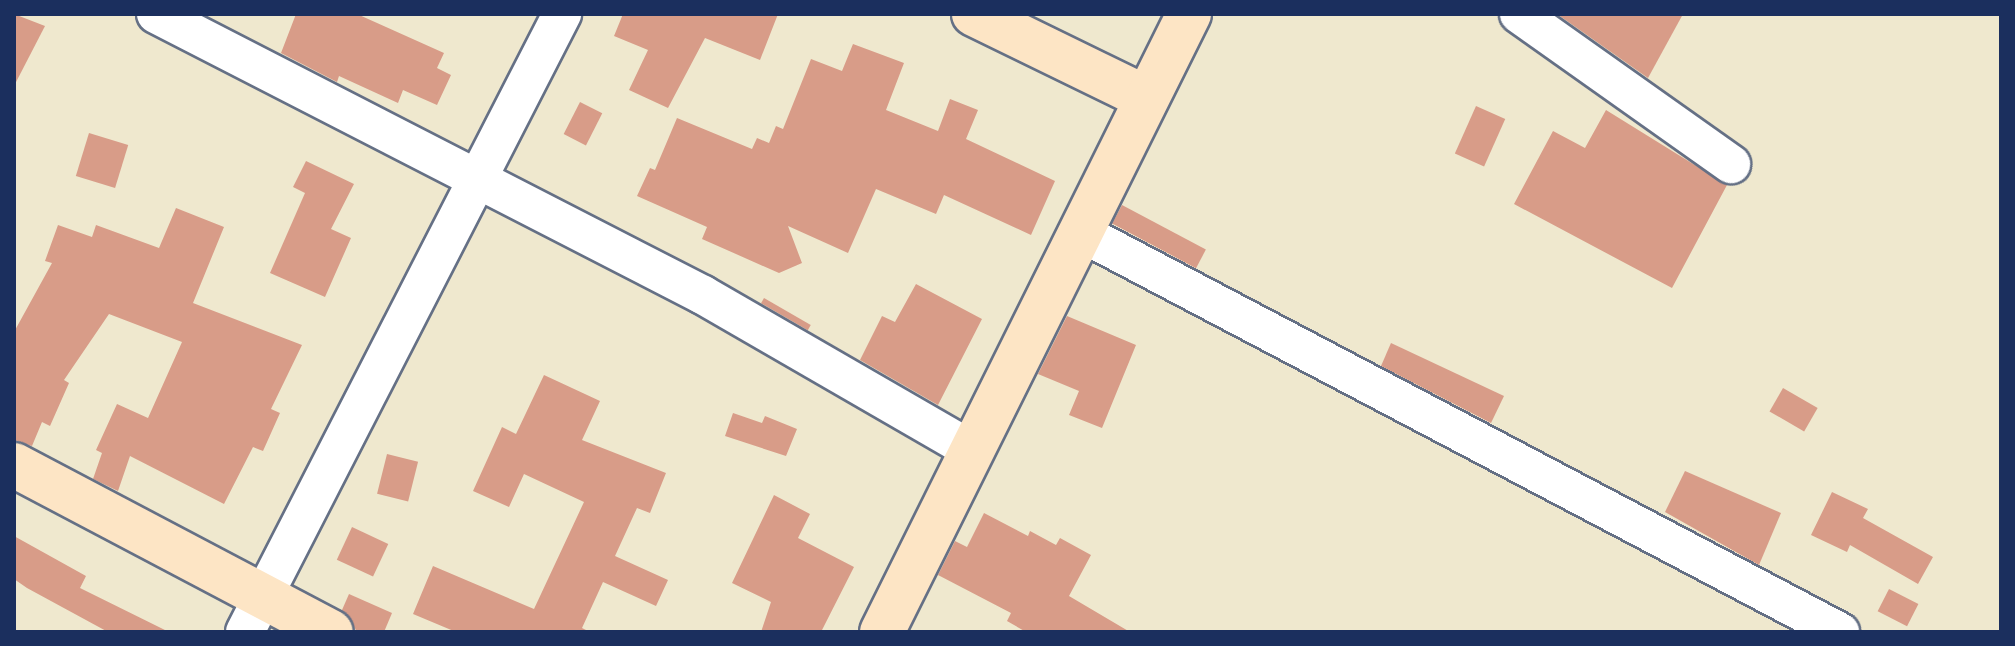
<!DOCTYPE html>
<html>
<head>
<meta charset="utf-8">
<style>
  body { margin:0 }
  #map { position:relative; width:2015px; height:646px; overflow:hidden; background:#efe8ce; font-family:Vollkorn,serif }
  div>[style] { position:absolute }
  .building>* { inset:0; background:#d89c88; transform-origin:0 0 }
  .roads { filter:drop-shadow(2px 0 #657085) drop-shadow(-2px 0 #657085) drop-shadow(0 2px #657085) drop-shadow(0 -2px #657085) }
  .street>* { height:38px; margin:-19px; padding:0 19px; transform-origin:19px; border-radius:19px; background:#fff }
  .secondary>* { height:44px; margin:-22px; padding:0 22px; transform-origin:22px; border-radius:22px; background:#fde5c5 }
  span { translate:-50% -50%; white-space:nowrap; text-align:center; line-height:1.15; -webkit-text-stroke:6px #f7f3e8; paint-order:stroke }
  .frame { position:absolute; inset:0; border:16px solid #1b2f5e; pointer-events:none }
</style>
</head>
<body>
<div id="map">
  <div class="building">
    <div style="clip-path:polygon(14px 14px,45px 26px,14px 86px)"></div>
    <div style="clip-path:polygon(296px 14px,357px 14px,444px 53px,437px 68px,451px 75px,437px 105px,403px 90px,398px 103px,339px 76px,337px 82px,281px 53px)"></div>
    <div style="clip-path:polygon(623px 14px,778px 14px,760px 60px,705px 38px,668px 108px,629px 90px,648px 50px,614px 36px)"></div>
    <div style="clip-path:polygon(1557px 14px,1683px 14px,1648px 78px)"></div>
    <div style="clip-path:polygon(853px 44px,904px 63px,886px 110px,938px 131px,950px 99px,978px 110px,966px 139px,1055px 181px,1031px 235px,944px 195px,936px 214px,876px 189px,848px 253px,788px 226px,802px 263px,779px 273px,702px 239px,707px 227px,637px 196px,650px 168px,655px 170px,677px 118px,752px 149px,757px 138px,769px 143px,776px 126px,783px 129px,811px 59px,842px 71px)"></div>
    <div style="left:580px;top:102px;width:25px;height:36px;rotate:27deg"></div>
    <div style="left:1476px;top:106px;width:32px;height:52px;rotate:24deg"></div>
    <div style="clip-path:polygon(1606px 110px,1727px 185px,1672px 288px,1514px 204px,1553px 131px,1585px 148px)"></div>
    <div style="left:89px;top:133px;width:41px;height:45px;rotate:17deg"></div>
    <div style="clip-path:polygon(306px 161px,354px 184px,331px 229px,351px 238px,325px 297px,270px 273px,305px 193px,293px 187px)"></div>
    <div style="left:1122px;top:205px;width:95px;height:21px;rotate:28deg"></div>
    <div style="clip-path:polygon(176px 208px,224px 227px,193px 303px,302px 345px,271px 409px,280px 413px,263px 451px,253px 447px,224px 504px,130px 456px,118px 491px,93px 479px,102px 453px,96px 450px,117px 404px,148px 418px,182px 342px,109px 314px,64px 380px,69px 383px,50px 426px,42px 422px,32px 446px,14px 440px,14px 332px,52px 263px,45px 261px,58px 225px,92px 237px,96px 225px,159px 248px)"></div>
    <div style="clip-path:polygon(916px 284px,982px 319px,938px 405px,860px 360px,882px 316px,895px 322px)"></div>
    <div style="left:764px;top:298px;width:54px;height:6px;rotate:30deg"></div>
    <div style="clip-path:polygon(1067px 316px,1136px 345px,1102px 428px,1069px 415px,1079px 391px,1038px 374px)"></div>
    <div style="clip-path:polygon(1391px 343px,1504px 396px,1491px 423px,1381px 366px)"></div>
    <div style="clip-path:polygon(544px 375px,600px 401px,582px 440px,666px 473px,650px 513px,637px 508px,615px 556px,668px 580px,656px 606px,603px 582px,582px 628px,590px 632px,456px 632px,413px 614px,433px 566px,534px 609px,584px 502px,524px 474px,509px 507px,473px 491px,502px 427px,516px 434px)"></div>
    <div style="left:1783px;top:388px;width:40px;height:27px;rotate:30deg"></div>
    <div style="clip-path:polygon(733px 413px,762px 423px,765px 416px,797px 429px,786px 456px,725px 436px)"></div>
    <div style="left:387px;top:454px;width:32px;height:41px;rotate:14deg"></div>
    <div style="clip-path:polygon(1685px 471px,1781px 513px,1759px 565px,1665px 512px)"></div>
    <div style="clip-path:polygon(1832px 492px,1868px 509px,1863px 518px,1933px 557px,1918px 584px,1850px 545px,1847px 552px,1811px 535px)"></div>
    <div style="clip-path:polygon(774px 495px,810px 514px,798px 538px,854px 567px,821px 632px,761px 632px,771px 602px,732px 583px)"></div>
    <div style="clip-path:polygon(984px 513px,1028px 536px,1030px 531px,1056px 545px,1060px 538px,1091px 555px,1069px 596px,1130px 632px,1026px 632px,1007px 621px,1011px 613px,938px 575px,955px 541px,967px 547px)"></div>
    <div style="left:352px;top:527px;width:40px;height:36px;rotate:25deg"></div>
    <div style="clip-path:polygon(14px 536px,86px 576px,80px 588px,169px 632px,108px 632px,27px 588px,14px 579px)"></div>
    <div style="left:1889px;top:589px;width:33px;height:25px;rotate:27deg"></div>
    <div style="clip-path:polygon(349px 594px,392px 613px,384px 632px,356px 630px,342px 610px)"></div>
  </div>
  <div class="roads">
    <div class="street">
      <div style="left:156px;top:14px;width:615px;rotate:27.19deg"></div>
      <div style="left:703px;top:295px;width:310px;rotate:30deg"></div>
      <div style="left:1519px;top:14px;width:260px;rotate:35.3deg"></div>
      <div style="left:1080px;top:232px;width:859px;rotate:27.76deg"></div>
      <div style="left:245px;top:632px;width:695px;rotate:-62.84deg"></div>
    </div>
    <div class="secondary">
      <div style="left:974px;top:14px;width:191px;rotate:26deg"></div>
      <div style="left:14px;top:465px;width:358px;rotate:27.8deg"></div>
      <div style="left:882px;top:632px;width:690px;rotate:-63.58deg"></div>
    </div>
  </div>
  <div class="frame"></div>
</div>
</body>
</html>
